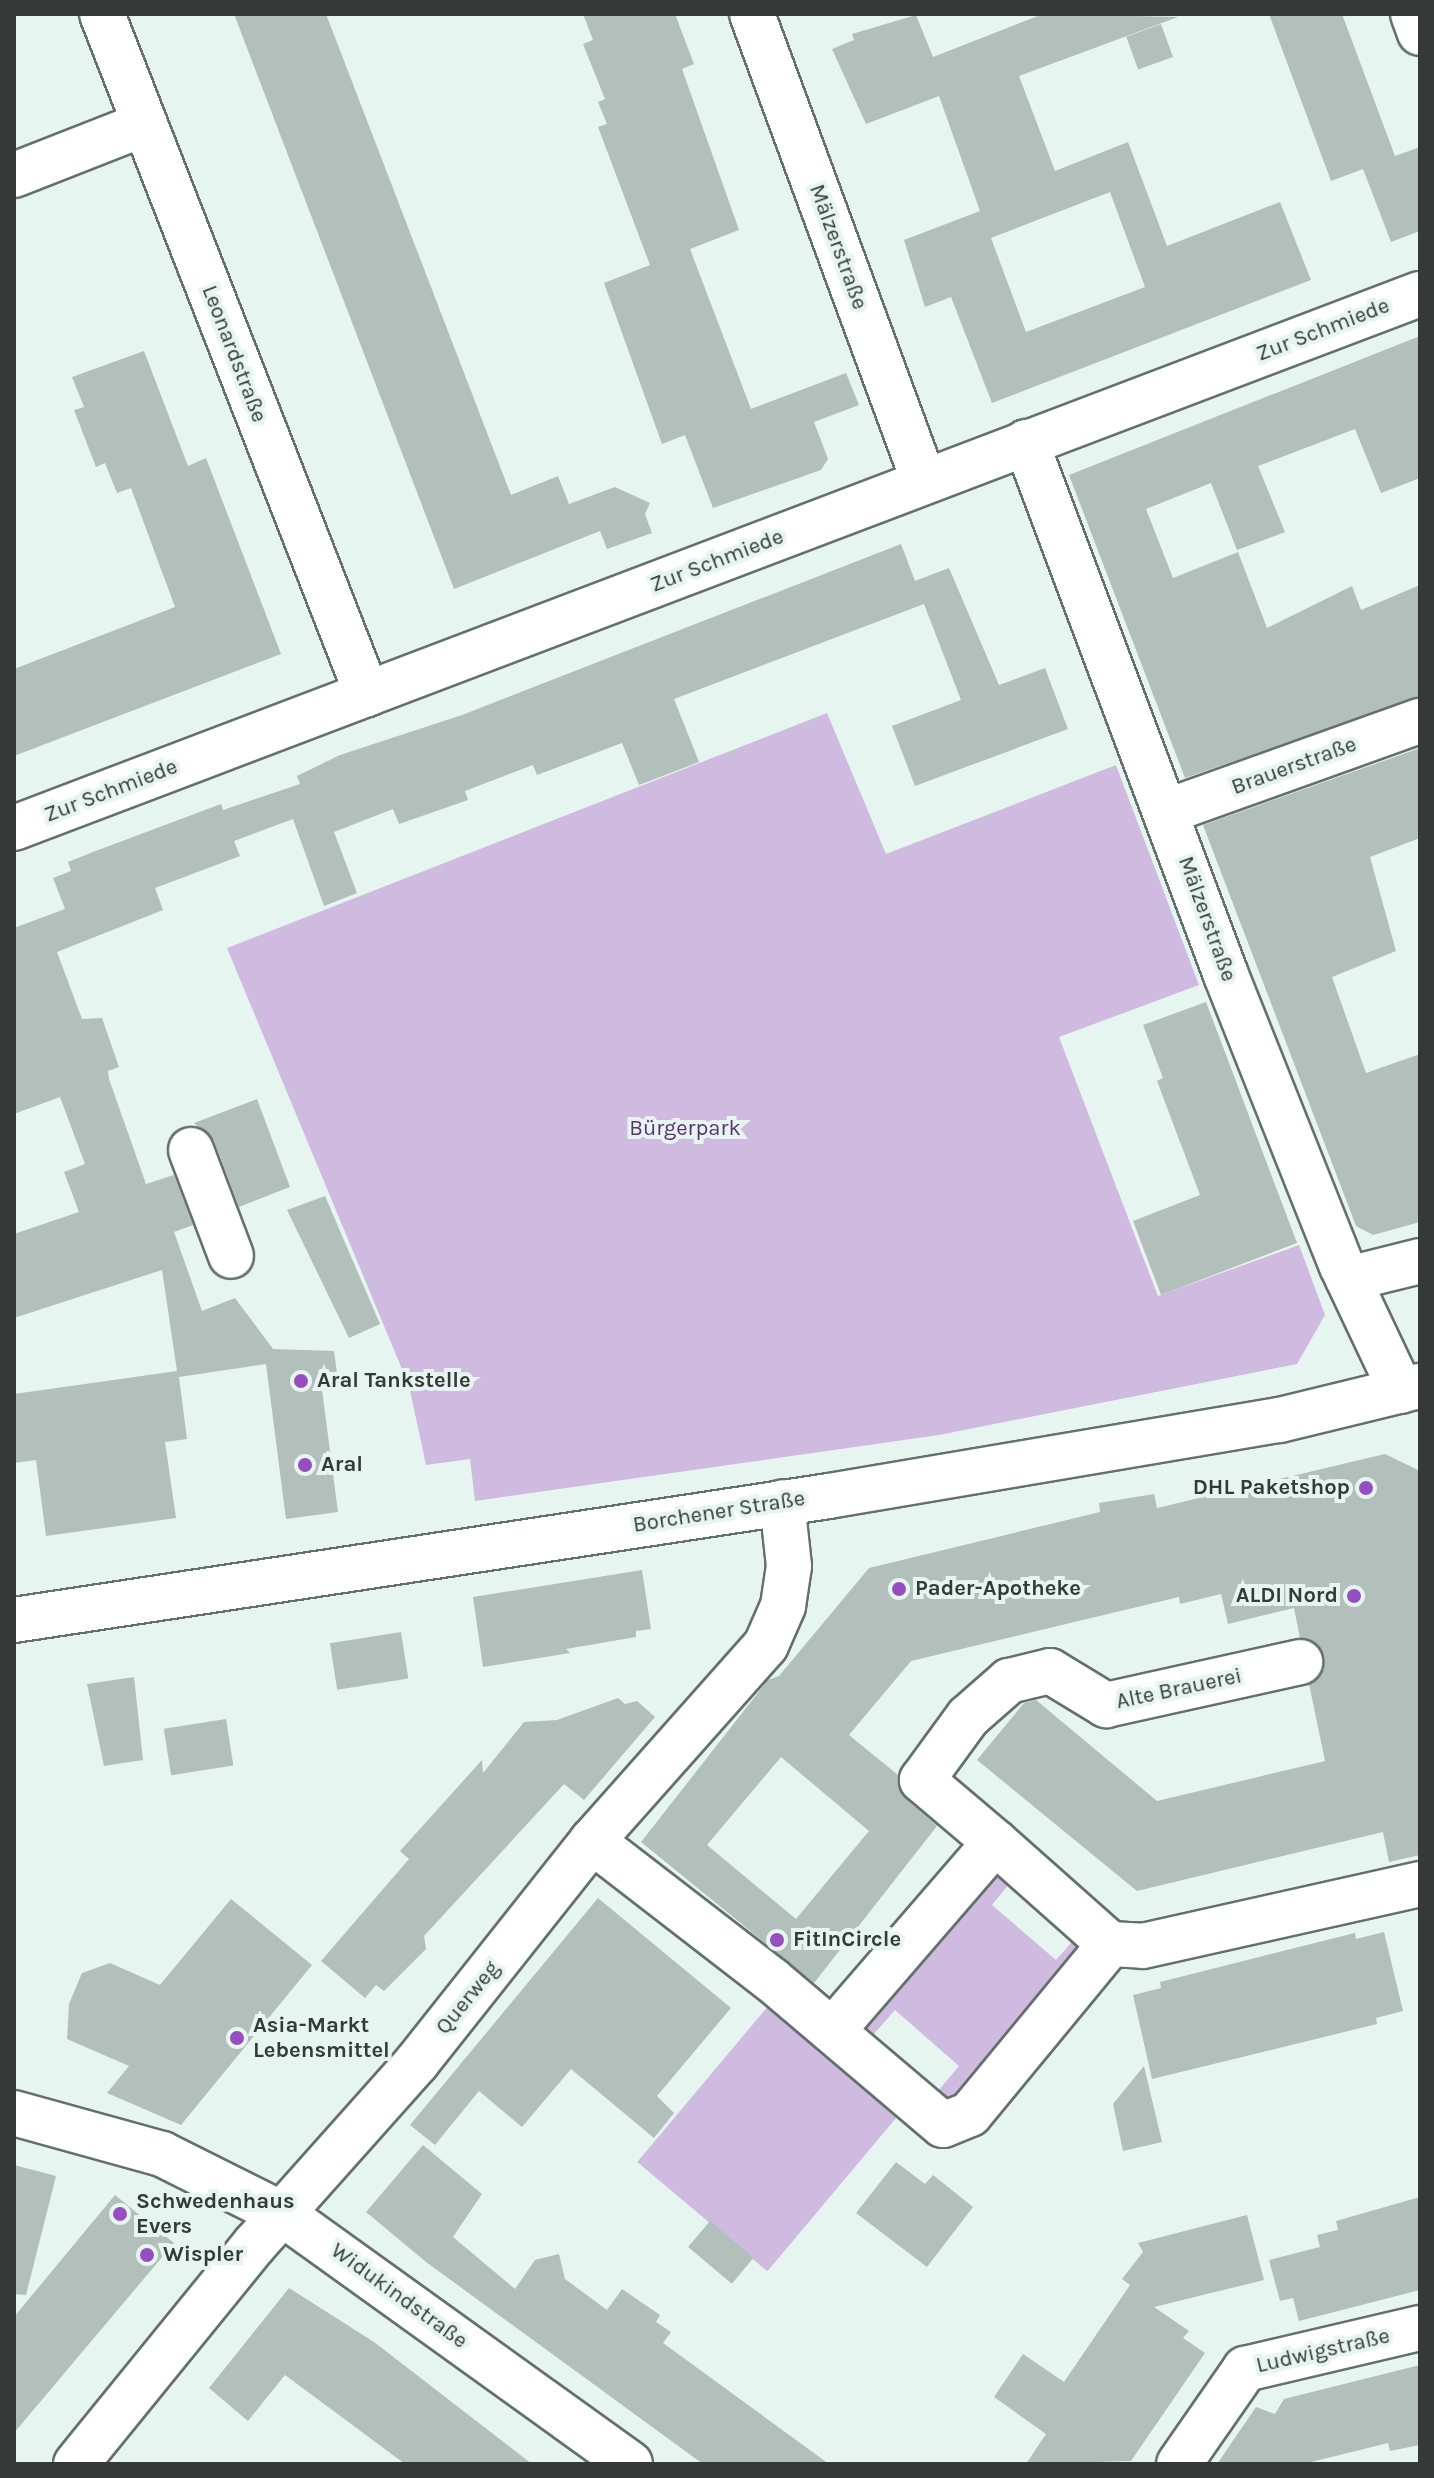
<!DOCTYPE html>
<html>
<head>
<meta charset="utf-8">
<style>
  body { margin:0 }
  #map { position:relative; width:1434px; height:2478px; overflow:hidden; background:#e7f5f0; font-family:Karla,sans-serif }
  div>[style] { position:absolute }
  .green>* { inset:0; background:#d0bbe0; transform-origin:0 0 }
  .building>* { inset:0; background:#b2bfbb; transform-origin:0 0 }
  .roads { filter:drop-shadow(2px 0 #64706c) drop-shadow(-2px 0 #64706c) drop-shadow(0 2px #64706c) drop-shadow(0 -2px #64706c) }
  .minor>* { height:44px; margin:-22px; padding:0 22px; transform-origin:22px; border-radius:22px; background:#fff }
  .major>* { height:44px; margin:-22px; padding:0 22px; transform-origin:22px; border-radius:22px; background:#fff }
  .dots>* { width:22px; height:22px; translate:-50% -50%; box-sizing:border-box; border:4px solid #e7f5f0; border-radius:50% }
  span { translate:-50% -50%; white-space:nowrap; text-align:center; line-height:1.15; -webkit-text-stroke:8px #e7f5f0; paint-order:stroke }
  .street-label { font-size:22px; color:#353a39 }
  .park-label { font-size:22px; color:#593371 }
  .poi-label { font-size:22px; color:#353a39; font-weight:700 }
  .left { translate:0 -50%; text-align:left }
  .right { translate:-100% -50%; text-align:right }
  .frame { position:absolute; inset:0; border:16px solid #353a39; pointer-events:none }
</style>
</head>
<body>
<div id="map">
  <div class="green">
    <div style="clip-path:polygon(827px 713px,886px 854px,1116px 765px,1199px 985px,1059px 1037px,1158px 1296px,1299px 1245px,1325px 1315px,1297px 1364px,939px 1435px,475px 1501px,470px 1459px,426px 1465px,409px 1386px,227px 948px)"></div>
    <div style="clip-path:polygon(995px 1864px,1013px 1879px,992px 1905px,1056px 1960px,1078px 1935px,1086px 1942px,950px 2100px,938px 2091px,959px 2066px,895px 2010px,873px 2035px,858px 2023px)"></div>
    <div style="left:769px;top:2005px;width:170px;height:205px;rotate:40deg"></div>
  </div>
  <div class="building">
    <div style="clip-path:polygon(234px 14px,326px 14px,511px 495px,558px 476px,569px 504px,615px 487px,650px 503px,645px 514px,652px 533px,607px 549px,600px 531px,454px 589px)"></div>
    <div style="clip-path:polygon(583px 14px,675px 14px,694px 64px,682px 69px,739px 230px,690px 249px,751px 409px,846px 373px,859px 405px,814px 422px,828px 459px,821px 470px,713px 508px,685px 435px,662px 444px,604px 283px,650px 265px,598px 127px,607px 124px,598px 102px,605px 99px,583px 44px,593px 40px)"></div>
    <div style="clip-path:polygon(evenodd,1043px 14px,1178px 17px,1019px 76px,1055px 171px,1128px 142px,1167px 246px,1280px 202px,1311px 280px,992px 403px,951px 297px,925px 307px,904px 240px,980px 211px,939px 96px,866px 124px,832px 49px,854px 40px,852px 34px,916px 15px,933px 57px,1043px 14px,1110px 192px,1145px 287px,1026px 332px,991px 238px,1110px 192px)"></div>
    <div style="clip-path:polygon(1269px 14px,1342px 14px,1395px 156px,1420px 147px,1420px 231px,1391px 242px,1363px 169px,1331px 181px)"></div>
    <div style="left:1161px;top:24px;width:35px;height:37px;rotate:70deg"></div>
    <div style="clip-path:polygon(1420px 336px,1420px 478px,1381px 493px,1355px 429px,1258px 466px,1285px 532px,1237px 550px,1211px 483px,1146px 509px,1173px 578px,1238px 552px,1267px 628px,1352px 586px,1361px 610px,1420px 585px,1420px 697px,1185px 778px,1069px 475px)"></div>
    <div style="clip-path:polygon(144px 351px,188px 466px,206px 458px,281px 654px,14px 756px,14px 669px,175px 607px,131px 488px,117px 493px,105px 463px,96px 467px,74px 410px,84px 407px,72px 377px)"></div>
    <div style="clip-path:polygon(901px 544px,915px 581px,949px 568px,999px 685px,1045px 668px,1068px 729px,915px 786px,892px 726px,961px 700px,924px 604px,674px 699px,699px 762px,668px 774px,639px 785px,622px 743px,537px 775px,533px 765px,465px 791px,468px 800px,399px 824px,393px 809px,334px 832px,357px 893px,324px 906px,293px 819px,234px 841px,240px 856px,155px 888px,163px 910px,57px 952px,82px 1019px,102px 1018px,119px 1067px,108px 1071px,109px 1079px,146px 1184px,174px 1175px,193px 1225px,174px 1232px,202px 1311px,235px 1298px,273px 1349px,334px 1351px,339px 1388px,322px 1390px,338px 1512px,286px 1519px,266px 1364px,179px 1377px,187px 1439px,165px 1442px,176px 1518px,46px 1536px,36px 1460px,14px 1463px,14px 1394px,177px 1371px,162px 1270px,14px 1318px,14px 1234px,79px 1212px,64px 1172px,85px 1164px,60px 1097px,14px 1114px,14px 928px,65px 909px,53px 878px,71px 871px,68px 862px,93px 852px,221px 804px,223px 810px,300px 784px,297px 776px,340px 755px,462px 715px)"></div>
    <div style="clip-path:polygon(1420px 748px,1420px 838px,1370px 857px,1396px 951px,1332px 977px,1366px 1073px,1420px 1054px,1420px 1222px,1373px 1235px,1356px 1226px,1203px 825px)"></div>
    <div style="clip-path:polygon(1206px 1002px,1297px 1243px,1161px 1295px,1133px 1221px,1200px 1195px,1157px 1081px,1163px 1078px,1143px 1025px)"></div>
    <div style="clip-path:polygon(257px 1099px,290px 1187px,239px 1207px,214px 1141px,194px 1123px)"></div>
    <div style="clip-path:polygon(325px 1196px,380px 1324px,349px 1338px,287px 1210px)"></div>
    <div style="clip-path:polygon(evenodd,1385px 1454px,1420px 1471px,1420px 1855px,1389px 1862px,1383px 1832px,1137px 1891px,977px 1760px,1024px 1703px,1036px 1700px,1157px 1801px,1325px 1761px,1309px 1684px,1324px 1669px,1319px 1646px,1300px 1638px,1294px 1608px,1228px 1624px,1221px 1594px,1180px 1604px,1179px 1597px,911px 1661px,849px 1735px,898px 1775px,905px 1798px,937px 1826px,814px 1983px,641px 1842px,768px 1680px,779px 1676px,869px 1568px,1100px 1512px,1099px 1503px,1154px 1494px,1157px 1508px,1385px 1454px,781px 1757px,869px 1831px,796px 1919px,707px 1845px,781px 1757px)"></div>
    <div style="clip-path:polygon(642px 1570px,651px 1629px,636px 1631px,636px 1637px,566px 1649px,570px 1653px,483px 1667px,473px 1597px)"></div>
    <div style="left:401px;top:1632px;width:47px;height:72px;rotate:81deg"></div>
    <div style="clip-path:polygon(134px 1677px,143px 1760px,104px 1766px,87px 1684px)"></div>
    <div style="clip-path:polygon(618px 1698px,625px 1704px,637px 1701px,655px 1717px,584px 1800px,564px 1784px,424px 1936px,426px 1949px,384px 1991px,376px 1985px,365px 1998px,321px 1961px,409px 1859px,400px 1851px,482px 1760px,483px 1773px,524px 1722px,557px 1720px)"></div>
    <div style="left:226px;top:1719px;width:47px;height:63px;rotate:81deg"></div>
    <div style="clip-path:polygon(598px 1898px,731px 2008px,657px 2096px,674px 2113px,654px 2138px,571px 2069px,522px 2127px,479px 2091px,435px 2145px,410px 2125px)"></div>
    <div style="clip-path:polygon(231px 1899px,312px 1965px,181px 2125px,107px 2093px,129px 2066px,67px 2039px,69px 2004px,82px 1973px,110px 1963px,160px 1985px)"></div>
    <div style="clip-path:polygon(1384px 1932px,1403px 2011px,1376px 2018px,1377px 2024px,1152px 2079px,1133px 1995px,1161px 1988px,1160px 1982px,1355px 1933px,1356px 1939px)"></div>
    <div style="clip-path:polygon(1144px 2066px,1162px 2142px,1123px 2151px,1113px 2104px)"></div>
    <div style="clip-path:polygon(423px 2145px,482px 2194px,453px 2237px,515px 2289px,535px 2260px,559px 2254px,565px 2279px,607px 2310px,622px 2289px,660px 2315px,656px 2322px,671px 2332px,663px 2343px,829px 2464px,703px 2464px,426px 2262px,366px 2212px)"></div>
    <div style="clip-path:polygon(896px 2162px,925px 2184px,933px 2175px,973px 2207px,927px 2267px,856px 2213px)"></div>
    <div style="clip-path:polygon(14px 2165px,56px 2176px,26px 2295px,14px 2294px)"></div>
    <div style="clip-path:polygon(115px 2195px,174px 2243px,14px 2433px,14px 2317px)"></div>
    <div style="clip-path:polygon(1420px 2197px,1420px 2290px,1299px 2321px,1293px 2298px,1280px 2301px,1269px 2260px,1320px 2247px,1317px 2235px,1338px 2230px,1336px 2221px)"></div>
    <div style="clip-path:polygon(1247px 2215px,1264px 2280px,1154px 2307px,1189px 2331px,1183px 2338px,1205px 2353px,1131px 2461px,1026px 2464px,1046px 2434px,994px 2397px,1023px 2354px,1064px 2382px,1130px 2285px,1122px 2279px,1143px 2252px,1138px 2243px)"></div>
    <div style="left:710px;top:2221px;width:57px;height:34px;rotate:40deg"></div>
    <div style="clip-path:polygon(289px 2288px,374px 2342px,532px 2464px,405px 2464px,285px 2375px,248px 2421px,209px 2388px)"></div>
    <div style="clip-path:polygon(1420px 2365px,1420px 2445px,1390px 2451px,1388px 2443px,1303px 2464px,1217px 2464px,1256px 2407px,1275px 2414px,1284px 2399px)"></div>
  </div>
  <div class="roads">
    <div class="minor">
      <div style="left:102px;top:14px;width:730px;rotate:68.71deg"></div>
      <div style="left:752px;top:14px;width:498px;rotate:69.8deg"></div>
      <div style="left:1413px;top:14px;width:20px;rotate:70deg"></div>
      <div style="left:14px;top:175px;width:140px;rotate:-21.4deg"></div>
      <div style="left:1026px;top:442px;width:569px;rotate:69.43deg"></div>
      <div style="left:1226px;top:975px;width:313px;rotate:68.3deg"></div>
      <div style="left:1342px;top:1266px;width:138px;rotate:64.7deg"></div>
      <div style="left:1168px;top:811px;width:268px;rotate:-19.7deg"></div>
      <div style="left:14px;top:828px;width:1504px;rotate:-20.8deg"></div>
      <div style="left:191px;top:1150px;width:113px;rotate:69.3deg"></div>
      <div style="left:1348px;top:1279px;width:74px;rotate:-14deg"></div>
      <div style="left:592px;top:1841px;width:227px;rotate:37.7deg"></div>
      <div style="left:772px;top:1980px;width:224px;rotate:40.3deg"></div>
      <div style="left:943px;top:2125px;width:29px;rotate:-22deg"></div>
      <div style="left:970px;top:2114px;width:220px;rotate:-50.5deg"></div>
      <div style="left:1110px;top:1944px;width:33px;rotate:3deg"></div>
      <div style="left:1143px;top:1946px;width:284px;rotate:-12.6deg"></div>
      <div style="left:995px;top:1842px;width:96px;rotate:-139.7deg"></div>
      <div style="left:922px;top:1780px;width:78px;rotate:-53.9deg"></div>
      <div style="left:968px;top:1717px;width:55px;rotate:-41.3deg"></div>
      <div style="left:1009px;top:1681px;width:42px;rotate:-13.7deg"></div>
      <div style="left:1050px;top:1671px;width:66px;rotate:31.3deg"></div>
      <div style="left:1106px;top:1705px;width:199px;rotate:-12.5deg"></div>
      <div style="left:833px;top:2030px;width:248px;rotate:-49.2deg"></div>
      <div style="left:995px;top:1842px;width:154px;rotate:41.6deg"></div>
      <div style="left:14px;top:2113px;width:154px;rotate:15.5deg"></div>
      <div style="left:162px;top:2154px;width:136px;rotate:26.6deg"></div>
      <div style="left:284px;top:2215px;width:426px;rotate:35.7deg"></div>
      <div style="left:76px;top:2464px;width:284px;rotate:-50.9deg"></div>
      <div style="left:255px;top:2244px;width:244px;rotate:-48.3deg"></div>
      <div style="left:417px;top:2062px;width:282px;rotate:-51.6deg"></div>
      <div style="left:592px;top:1841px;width:262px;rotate:-48.4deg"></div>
      <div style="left:766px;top:1645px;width:43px;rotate:-66.4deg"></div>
      <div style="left:783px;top:1606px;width:40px;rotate:-81.5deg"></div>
      <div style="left:789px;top:1566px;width:64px;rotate:-96.2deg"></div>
      <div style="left:1179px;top:2464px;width:116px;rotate:-55.2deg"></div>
      <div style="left:1245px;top:2369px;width:180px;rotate:-13.2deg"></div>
    </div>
    <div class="major">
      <div style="left:14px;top:1620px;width:824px;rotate:-8.65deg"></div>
      <div style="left:829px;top:1496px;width:457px;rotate:-9.6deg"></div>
      <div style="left:1280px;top:1420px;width:144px;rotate:-13.7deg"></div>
    </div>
  </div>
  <div class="dots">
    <div style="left:301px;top:1381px;background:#964ec1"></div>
    <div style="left:305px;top:1465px;background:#964ec1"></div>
    <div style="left:1366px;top:1488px;background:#964ec1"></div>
    <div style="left:899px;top:1589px;background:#964ec1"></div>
    <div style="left:1354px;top:1596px;background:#964ec1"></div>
    <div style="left:777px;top:1940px;background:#964ec1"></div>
    <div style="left:237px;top:2038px;background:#964ec1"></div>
    <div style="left:120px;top:2214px;background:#964ec1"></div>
    <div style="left:147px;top:2255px;background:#964ec1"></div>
  </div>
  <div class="street-label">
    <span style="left:838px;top:247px;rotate:70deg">Mälzerstraße</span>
    <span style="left:1323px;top:330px;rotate:-21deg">Zur Schmiede</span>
    <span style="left:234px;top:354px;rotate:69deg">Leonardstraße</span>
    <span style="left:717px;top:561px;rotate:-21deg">Zur Schmiede</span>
    <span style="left:1294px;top:766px;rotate:-20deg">Brauerstraße</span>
    <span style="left:111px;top:791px;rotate:-21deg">Zur Schmiede</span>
    <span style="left:1207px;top:919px;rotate:70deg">Mälzerstraße</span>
    <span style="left:719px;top:1512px;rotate:-9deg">Borchener Straße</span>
    <span style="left:1179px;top:1689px;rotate:-12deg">Alte Brauerei</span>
    <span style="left:468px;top:1998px;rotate:-51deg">Querweg</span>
    <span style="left:399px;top:2296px;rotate:36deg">Widukindstraße</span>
    <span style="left:1323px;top:2351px;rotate:-13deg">Ludwigstraße</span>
  </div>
  <div class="park-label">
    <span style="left:685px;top:1129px">Bürgerpark</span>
  </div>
  <div class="poi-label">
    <span class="left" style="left:317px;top:1381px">Aral Tankstelle</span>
    <span class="left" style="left:321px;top:1465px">Aral</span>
    <span class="right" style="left:1350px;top:1488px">DHL Paketshop</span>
    <span class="left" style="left:915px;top:1589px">Pader-Apotheke</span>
    <span class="right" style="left:1338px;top:1596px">ALDI Nord</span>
    <span class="left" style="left:793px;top:1940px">FitInCircle</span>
    <span class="left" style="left:253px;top:2038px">Asia-Markt<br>Lebensmittel</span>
    <span class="left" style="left:136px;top:2214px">Schwedenhaus<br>Evers</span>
    <span class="left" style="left:163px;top:2255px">Wispler</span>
  </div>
  <div class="frame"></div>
</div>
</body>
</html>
